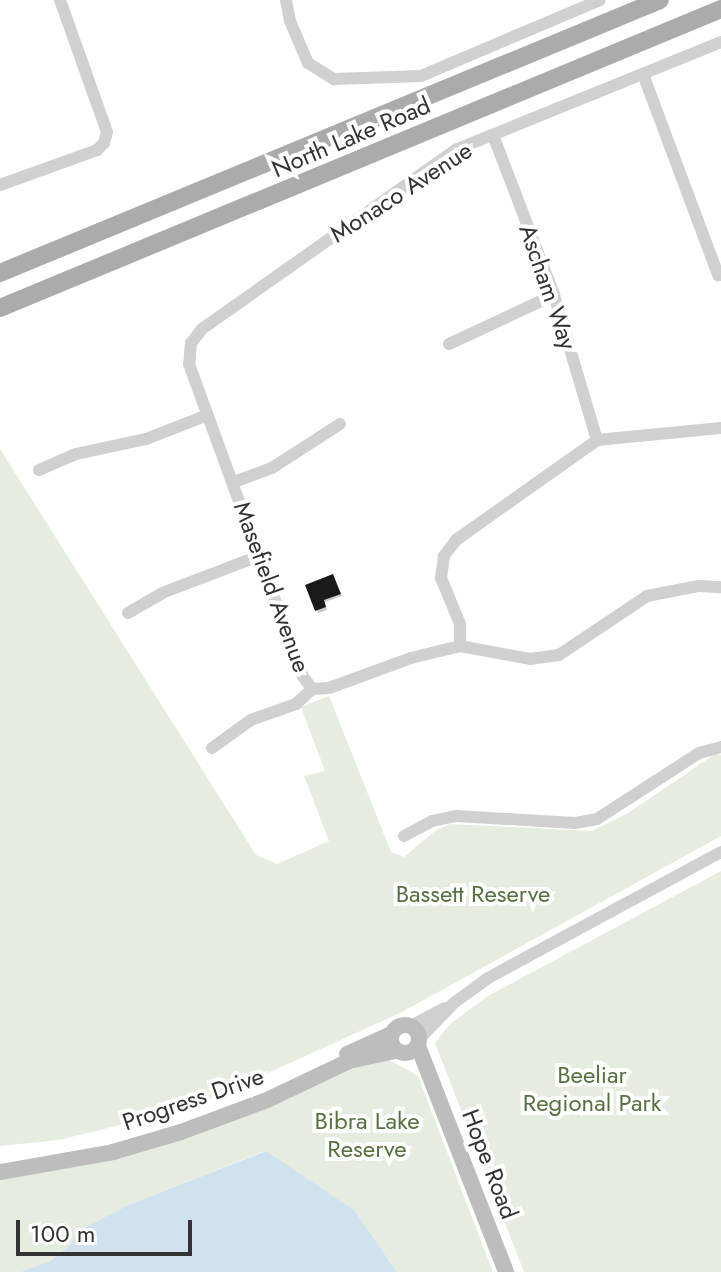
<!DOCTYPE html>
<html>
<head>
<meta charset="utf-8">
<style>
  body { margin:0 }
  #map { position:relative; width:721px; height:1272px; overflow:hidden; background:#fff; font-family:Jost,sans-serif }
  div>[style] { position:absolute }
  .green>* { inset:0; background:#e6ecdf }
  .water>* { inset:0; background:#cfe2ee }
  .shadow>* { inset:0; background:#0003 }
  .building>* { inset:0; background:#1a1a1a }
  .street>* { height:12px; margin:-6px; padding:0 6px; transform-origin:6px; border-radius:6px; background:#d0d0d0 }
  .secondary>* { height:16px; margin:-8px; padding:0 8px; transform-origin:8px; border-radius:8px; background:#bdbdbd }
  .secondary>.ring { margin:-8px; padding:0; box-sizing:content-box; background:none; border:16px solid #bdbdbd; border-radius:50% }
  .primary>* { height:18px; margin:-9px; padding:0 9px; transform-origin:9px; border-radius:9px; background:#ababab }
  span { translate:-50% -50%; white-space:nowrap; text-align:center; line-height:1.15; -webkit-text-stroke:8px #fff; paint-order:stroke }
  .street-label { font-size:24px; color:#333 }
  .park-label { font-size:24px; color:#56703f }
  .scale { position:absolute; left:16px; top:1220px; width:176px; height:36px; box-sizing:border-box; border:4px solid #333; border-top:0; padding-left:10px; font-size:24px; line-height:28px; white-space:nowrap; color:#333; -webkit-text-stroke:6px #fff; paint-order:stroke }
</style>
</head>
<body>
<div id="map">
  <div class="green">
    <div style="clip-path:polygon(0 449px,256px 855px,277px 864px,329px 841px,304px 776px,325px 771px,301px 707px,329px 696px,391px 852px,404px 857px,435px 831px,450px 824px,592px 831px,628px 813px,715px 754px,721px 755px,721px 836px,402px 1012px,193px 1107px,59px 1140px,0 1146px)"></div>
    <div style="clip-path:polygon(721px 871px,721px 1272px,524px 1272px,435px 1043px,449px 1025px,488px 996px)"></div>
    <div style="clip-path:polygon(384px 1057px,418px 1076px,493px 1272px,397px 1272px,354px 1210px,265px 1151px,128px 1205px,78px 1231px,71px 1244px,50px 1261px,20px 1272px,0 1272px,0 1172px,39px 1172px)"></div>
  </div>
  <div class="water">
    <div style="clip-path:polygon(266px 1151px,354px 1210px,397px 1272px,20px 1272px,50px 1261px,71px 1244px,78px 1231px,128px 1205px)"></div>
  </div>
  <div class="shadow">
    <div style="clip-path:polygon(333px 577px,342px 596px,325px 602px,327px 610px,319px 613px,316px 610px)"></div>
  </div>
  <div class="building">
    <div style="clip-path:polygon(333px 574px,341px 594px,324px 600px,326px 607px,315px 611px,305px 585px)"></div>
  </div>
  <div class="street">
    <div style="left:286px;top:0;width:21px;rotate:79deg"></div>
    <div style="left:290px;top:21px;width:46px;rotate:66.8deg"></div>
    <div style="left:308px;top:63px;width:31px;rotate:32deg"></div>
    <div style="left:334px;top:79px;width:87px;rotate:-2deg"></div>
    <div style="left:421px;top:76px;width:194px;rotate:-23deg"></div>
    <div style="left:721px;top:42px;width:285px;rotate:157.9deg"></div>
    <div style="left:457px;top:149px;width:312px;rotate:144.8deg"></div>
    <div style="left:202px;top:329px;width:18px;rotate:128deg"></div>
    <div style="left:191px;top:343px;width:21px;rotate:95deg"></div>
    <div style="left:189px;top:364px;width:331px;rotate:70deg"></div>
    <div style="left:302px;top:675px;width:17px;rotate:54deg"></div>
    <div style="left:312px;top:689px;width:17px;rotate:-3deg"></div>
    <div style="left:329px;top:688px;width:87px;rotate:-20.1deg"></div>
    <div style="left:411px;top:658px;width:50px;rotate:-13.8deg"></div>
    <div style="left:460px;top:646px;width:71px;rotate:10.5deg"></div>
    <div style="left:530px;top:659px;width:29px;rotate:-8deg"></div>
    <div style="left:559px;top:655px;width:106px;rotate:-33.8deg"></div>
    <div style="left:647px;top:596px;width:53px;rotate:-10.9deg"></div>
    <div style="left:699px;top:586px;width:22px;rotate:3deg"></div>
    <div style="left:643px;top:74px;width:215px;rotate:69.5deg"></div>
    <div style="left:493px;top:135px;width:171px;rotate:69.1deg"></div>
    <div style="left:554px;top:295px;width:151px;rotate:73.5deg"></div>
    <div style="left:0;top:185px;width:103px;rotate:-19.8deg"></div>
    <div style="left:97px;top:150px;width:10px;rotate:-45deg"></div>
    <div style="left:104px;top:143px;width:11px;rotate:-75deg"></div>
    <div style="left:107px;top:132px;width:140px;rotate:-109.6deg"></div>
    <div style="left:449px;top:344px;width:116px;rotate:-25deg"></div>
    <div style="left:39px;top:470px;width:40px;rotate:-23.4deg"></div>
    <div style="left:76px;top:454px;width:72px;rotate:-12.1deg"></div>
    <div style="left:146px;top:439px;width:66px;rotate:-21.2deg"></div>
    <div style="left:234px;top:482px;width:40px;rotate:-20.2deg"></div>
    <div style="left:272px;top:468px;width:81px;rotate:-32.9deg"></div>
    <div style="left:128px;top:613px;width:39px;rotate:-30deg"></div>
    <div style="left:162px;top:593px;width:104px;rotate:-20.9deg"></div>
    <div style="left:460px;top:646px;width:22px;rotate:-90deg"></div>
    <div style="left:460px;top:624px;width:50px;rotate:-112.4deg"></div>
    <div style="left:441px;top:578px;width:22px;rotate:-82deg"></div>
    <div style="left:444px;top:556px;width:20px;rotate:-53deg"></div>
    <div style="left:456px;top:540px;width:173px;rotate:-35.3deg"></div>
    <div style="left:597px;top:440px;width:125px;rotate:-5.5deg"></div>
    <div style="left:212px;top:748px;width:48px;rotate:-35.7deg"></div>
    <div style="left:251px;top:720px;width:48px;rotate:-19.6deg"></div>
    <div style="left:296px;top:704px;width:22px;rotate:-43deg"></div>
    <div style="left:404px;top:836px;width:32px;rotate:-28deg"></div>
    <div style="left:432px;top:821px;width:25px;rotate:-12deg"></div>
    <div style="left:456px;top:816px;width:119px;rotate:3.4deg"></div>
    <div style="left:575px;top:823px;width:22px;rotate:-10deg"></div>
    <div style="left:597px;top:819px;width:121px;rotate:-32.9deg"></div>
    <div style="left:699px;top:753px;width:23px;rotate:-15deg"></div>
    <div style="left:411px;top:1026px;width:38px;rotate:-28deg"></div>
    <div style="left:419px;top:1039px;width:50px;rotate:-45.8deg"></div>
    <div style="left:454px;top:1003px;width:42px;rotate:-36.3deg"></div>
    <div style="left:488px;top:978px;width:265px;rotate:-28.4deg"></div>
  </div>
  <div class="secondary">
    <div class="ring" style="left:391px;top:1025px;width:12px;height:12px"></div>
    <div style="left:418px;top:1046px;width:243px;rotate:68.7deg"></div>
    <div style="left:347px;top:1054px;width:48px;rotate:-24.4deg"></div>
    <div style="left:0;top:1172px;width:115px;rotate:-10deg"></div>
    <div style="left:113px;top:1152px;width:71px;rotate:-16.4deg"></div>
    <div style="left:181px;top:1132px;width:92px;rotate:-20.4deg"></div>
    <div style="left:267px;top:1100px;width:91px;rotate:-25.4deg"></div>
    <div style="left:349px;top:1061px;width:47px;rotate:-12.3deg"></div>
  </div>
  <div class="primary">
    <div style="left:0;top:273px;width:714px;rotate:-22.47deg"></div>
    <div style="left:0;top:308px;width:781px;rotate:-22.52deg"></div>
  </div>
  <div class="street-label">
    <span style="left:351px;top:137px;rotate:-23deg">North Lake Road</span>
    <span style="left:401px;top:192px;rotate:-33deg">Monaco Avenue</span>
    <span style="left:548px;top:287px;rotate:71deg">Ascham Way</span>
    <span style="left:272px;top:587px;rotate:70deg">Masefield Avenue</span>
    <span style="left:193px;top:1099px;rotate:-19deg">Progress Drive</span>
    <span style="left:490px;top:1164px;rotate:69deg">Hope Road</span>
  </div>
  <div class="park-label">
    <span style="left:473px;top:894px">Bassett Reserve</span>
    <span style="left:592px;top:1089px">Beeliar<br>Regional Park</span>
    <span style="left:367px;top:1135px">Bibra Lake<br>Reserve</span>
  </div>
  <div class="scale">100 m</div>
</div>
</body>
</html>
